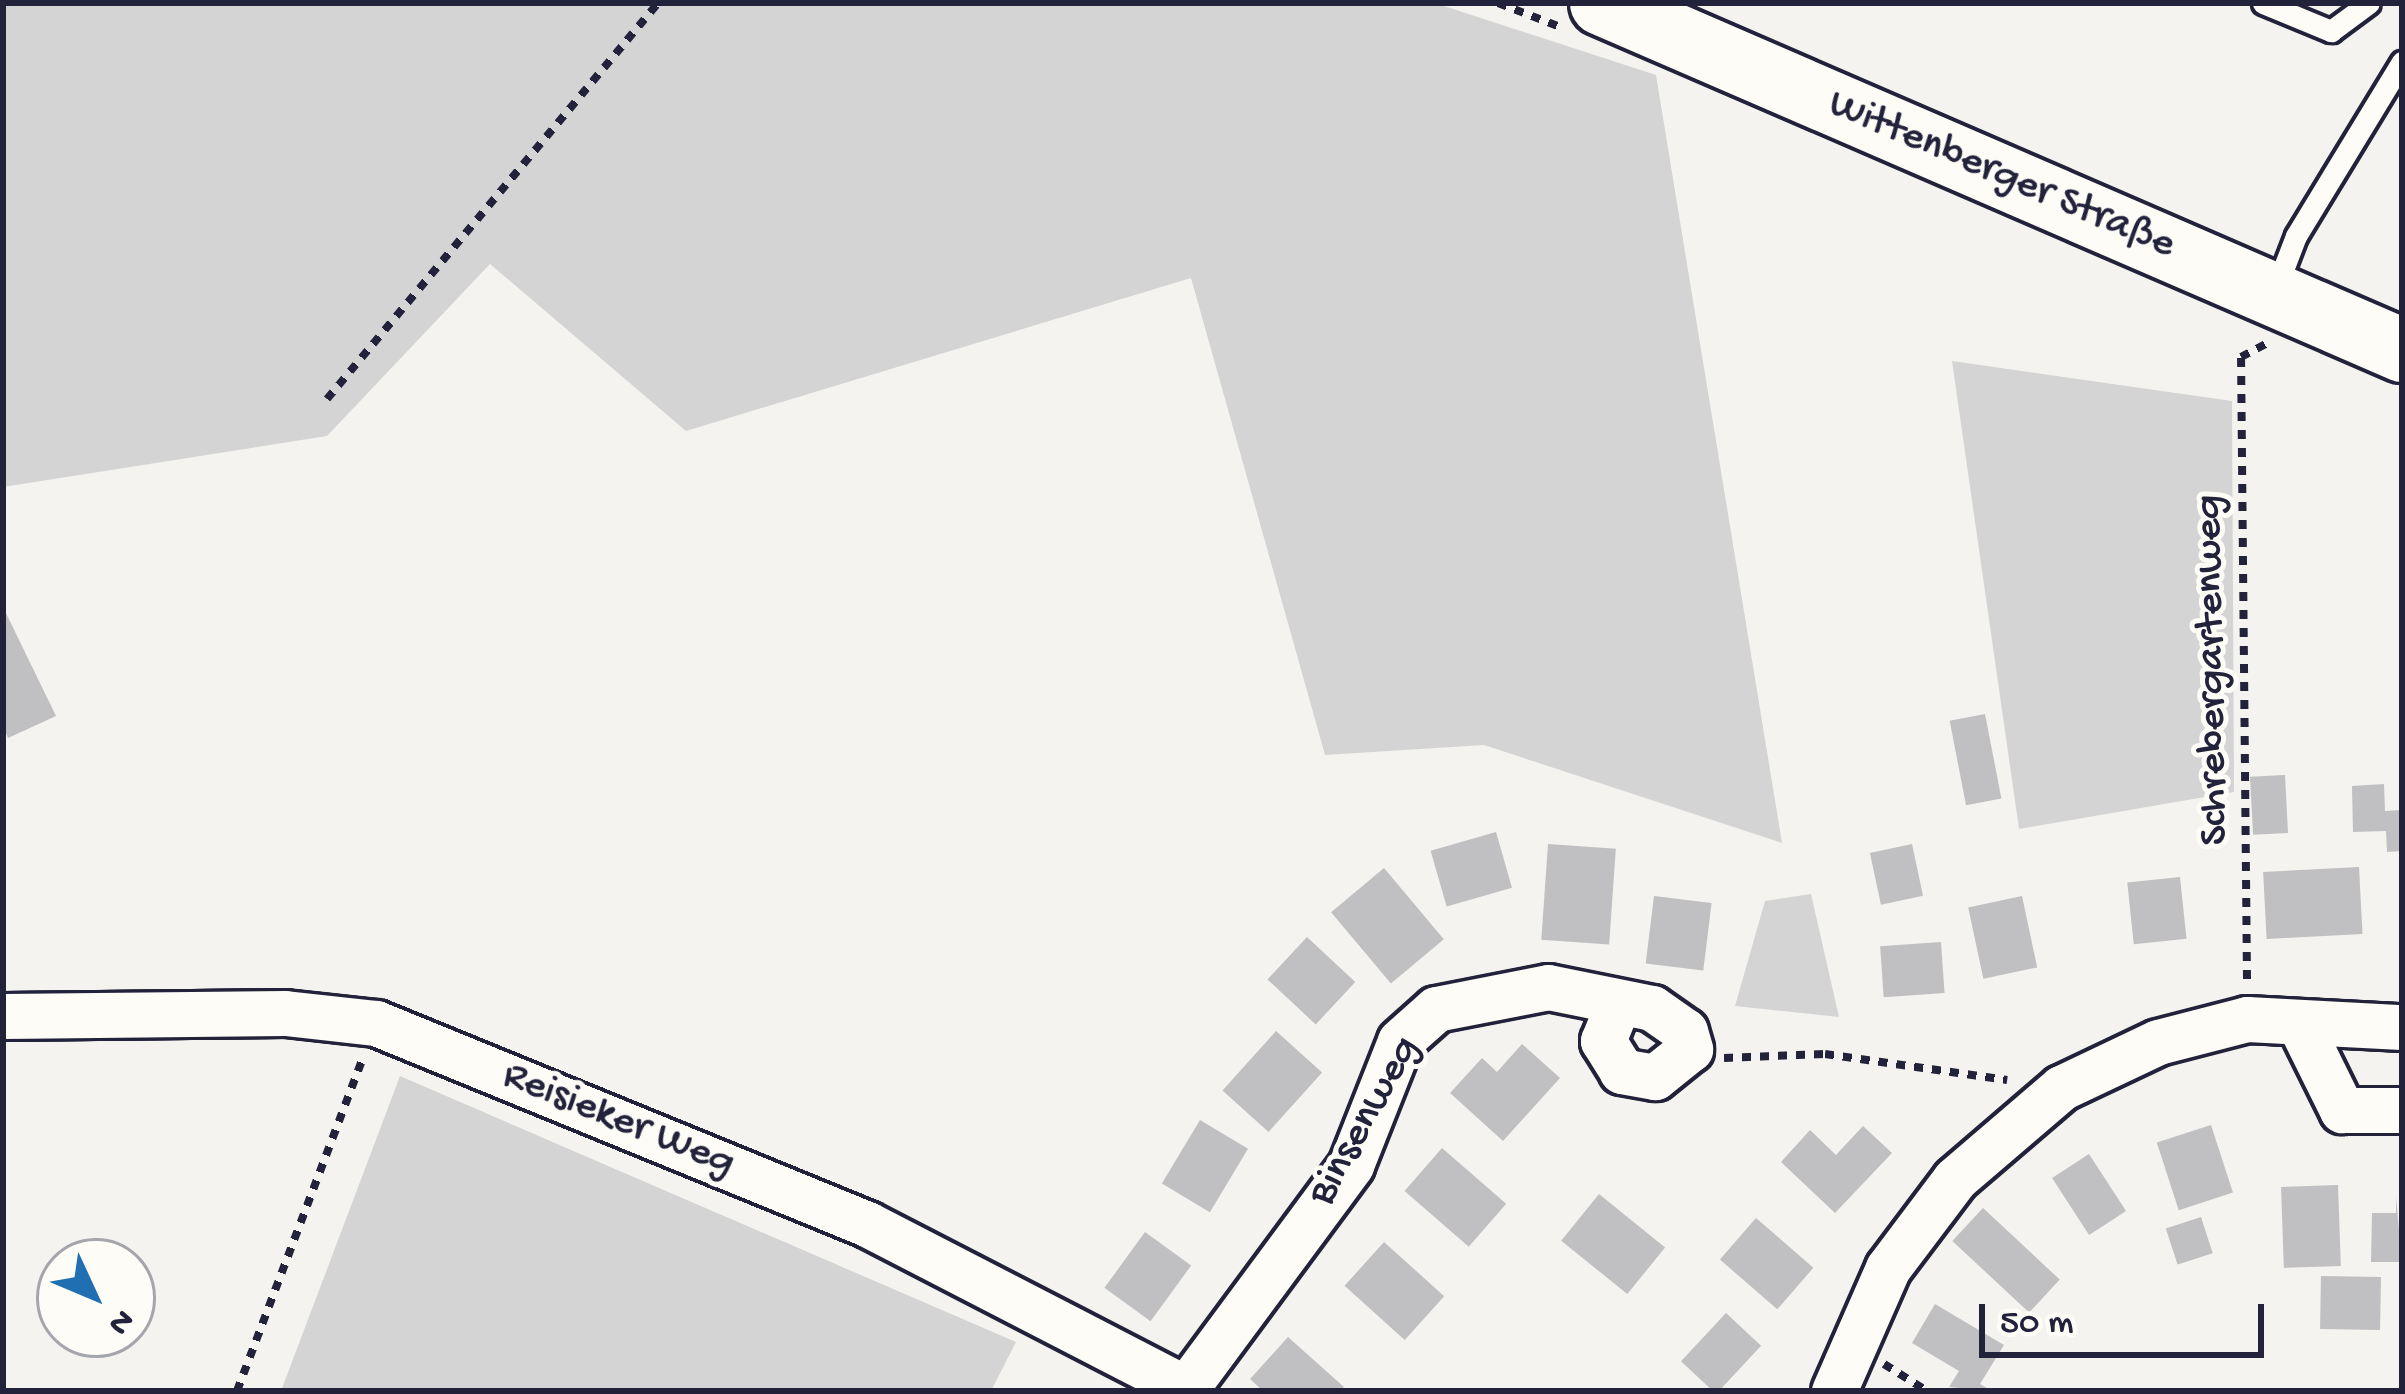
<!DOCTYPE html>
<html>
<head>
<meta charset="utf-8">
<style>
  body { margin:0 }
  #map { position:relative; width:2405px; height:1394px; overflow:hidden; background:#f4f3ef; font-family:"Gochi Hand",sans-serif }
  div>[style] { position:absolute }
  .green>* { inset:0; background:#d5d4d5 }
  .building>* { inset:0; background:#c0bfc2; transform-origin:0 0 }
  .path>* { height:8px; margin-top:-4px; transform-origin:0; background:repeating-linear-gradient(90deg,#22223b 0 9px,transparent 0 18px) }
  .roads { filter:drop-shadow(3px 0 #22223b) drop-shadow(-3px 0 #22223b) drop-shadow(0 3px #22223b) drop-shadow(0 -3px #22223b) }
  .service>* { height:21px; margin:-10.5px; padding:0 10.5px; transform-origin:10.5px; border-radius:10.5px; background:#fdfcf7 }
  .minor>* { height:45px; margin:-22.5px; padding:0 22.5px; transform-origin:22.5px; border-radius:22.5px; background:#fdfcf7 }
  .secondary>* { height:63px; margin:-31.5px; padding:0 31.5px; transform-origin:31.5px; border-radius:31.5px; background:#fdfcf7 }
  span { translate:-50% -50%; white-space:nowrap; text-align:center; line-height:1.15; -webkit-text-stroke:10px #fdfcf7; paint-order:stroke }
  .street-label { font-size:42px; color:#22223b }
  .frame { position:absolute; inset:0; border:6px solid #22223b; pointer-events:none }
  .north { position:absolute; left:36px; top:1238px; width:120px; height:120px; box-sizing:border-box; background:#fdfcf7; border:3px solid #a5a5ac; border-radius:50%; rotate:134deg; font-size:33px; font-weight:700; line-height:48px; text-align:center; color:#22223b }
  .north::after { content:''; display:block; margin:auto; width:42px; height:54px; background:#1f6fb2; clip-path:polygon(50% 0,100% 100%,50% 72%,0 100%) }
  .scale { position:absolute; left:1979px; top:1304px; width:285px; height:54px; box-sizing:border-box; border:6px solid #22223b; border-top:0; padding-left:15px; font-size:36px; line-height:42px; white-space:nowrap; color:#22223b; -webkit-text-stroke:9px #fdfcf7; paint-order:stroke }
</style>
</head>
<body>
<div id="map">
  <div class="green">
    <div style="clip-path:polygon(3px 3px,1435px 3px,1656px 75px,1782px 843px,1484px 745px,1325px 755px,1191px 278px,686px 431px,490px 264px,327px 436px,3px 487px)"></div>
    <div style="clip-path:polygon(1952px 361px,2232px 401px,2234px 792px,2019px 829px)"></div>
    <div style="clip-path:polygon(1811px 894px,1839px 1017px,1735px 1006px,1765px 901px)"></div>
    <div style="clip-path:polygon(400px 1076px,1016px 1342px,991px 1391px,281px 1391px)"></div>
  </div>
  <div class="building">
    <div style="clip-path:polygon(3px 607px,56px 716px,8px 738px,3px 726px)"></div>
    <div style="left:1985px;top:714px;width:86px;height:36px;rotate:79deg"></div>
    <div style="left:2285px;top:775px;width:58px;height:35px;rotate:87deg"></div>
    <div style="clip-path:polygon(2384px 784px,2385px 811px,2402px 810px,2402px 851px,2387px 852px,2386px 831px,2353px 832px,2352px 786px)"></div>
    <div style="left:1496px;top:832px;width:58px;height:68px;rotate:74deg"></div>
    <div style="left:1548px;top:844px;width:68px;height:96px;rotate:4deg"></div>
    <div style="left:1912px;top:844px;width:53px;height:43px;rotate:78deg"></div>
    <div style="left:2359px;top:867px;width:67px;height:96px;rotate:87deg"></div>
    <div style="left:1384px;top:868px;width:93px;height:69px;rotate:50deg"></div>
    <div style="left:2180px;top:877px;width:62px;height:53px;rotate:84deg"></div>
    <div style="left:1654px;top:896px;width:58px;height:68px;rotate:7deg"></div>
    <div style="left:2022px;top:896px;width:73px;height:55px;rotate:78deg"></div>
    <div style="left:1307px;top:937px;width:66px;height:58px;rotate:43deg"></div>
    <div style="left:1941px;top:942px;width:51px;height:61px;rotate:86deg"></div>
    <div style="left:1276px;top:1031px;width:62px;height:80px;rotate:42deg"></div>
    <div style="clip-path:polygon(1522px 1044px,1560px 1078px,1503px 1141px,1450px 1093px,1482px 1058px,1497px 1072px)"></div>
    <div style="left:1200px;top:1120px;width:56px;height:74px;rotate:31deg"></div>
    <div style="left:2211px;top:1125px;width:71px;height:57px;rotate:72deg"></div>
    <div style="clip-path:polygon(1863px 1126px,1892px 1153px,1835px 1213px,1781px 1162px,1810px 1130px,1836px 1155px)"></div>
    <div style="left:1442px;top:1148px;width:85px;height:57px;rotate:41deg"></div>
    <div style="left:2089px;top:1154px;width:68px;height:44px;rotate:57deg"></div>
    <div style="left:2338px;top:1185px;width:81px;height:57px;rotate:88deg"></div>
    <div style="left:1599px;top:1194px;width:85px;height:60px;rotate:39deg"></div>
    <div style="clip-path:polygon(2396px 1197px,2402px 1262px,2371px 1262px,2372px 1213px,2396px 1213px)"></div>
    <div style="left:1983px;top:1208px;width:105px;height:45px;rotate:43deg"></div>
    <div style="left:2201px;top:1217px;width:38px;height:37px;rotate:72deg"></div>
    <div style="left:1756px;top:1218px;width:76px;height:55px;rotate:41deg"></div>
    <div style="left:1145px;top:1232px;width:57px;height:69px;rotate:36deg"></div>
    <div style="left:1384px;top:1242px;width:81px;height:59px;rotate:42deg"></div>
    <div style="left:2321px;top:1276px;width:60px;height:53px;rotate:1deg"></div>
    <div style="clip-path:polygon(1935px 1304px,2004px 1345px,1980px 1384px,1992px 1391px,1949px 1387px,1959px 1371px,1912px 1343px)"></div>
    <div style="left:1726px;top:1313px;width:48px;height:66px;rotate:43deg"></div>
    <div style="clip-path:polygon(1288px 1337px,1344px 1387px,1340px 1391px,1263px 1391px,1250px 1379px)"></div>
  </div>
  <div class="path">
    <div style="left:1498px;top:3px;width:64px;rotate:21deg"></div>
    <div style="left:327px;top:399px;width:516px;rotate:-50.11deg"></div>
    <div style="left:2247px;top:979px;width:622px;rotate:-90.55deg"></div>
    <div style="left:2241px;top:357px;width:30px;rotate:-28deg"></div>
    <div style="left:1724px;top:1058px;width:101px;rotate:-2.3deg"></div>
    <div style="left:1825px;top:1054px;width:184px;rotate:8.1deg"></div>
    <div style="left:1884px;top:1364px;width:51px;rotate:32.1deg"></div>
    <div style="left:237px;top:1391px;width:356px;rotate:-69.3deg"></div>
  </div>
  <div class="roads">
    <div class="service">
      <div style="left:2263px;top:3px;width:74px;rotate:22.4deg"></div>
      <div style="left:2331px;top:31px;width:47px;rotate:-36.4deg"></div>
      <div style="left:2276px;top:288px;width:56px;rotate:-69deg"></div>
      <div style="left:2296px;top:236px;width:204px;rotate:-58.7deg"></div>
    </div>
    <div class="minor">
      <div style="left:3px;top:1016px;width:282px;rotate:-0.6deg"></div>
      <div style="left:285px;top:1013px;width:92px;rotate:6.3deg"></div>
      <div style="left:376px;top:1023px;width:531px;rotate:22.26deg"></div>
      <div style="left:867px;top:1224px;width:365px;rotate:27.3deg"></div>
      <div style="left:2301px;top:1027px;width:93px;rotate:63.7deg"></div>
      <div style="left:2342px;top:1110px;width:60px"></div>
      <div style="left:1187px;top:1387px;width:276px;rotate:-53.5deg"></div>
      <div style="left:1351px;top:1165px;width:133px;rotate:-68.4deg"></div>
      <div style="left:1400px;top:1041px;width:48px;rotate:-41.6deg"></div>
      <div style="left:1436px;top:1009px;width:114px;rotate:-11.1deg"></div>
      <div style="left:1548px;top:987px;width:106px;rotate:11.4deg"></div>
      <div style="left:1652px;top:1008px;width:40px;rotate:34.9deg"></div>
      <div style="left:1685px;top:1031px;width:19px;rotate:74deg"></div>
      <div style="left:1690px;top:1049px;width:45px;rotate:141.3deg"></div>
      <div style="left:1655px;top:1077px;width:34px;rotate:-170deg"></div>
      <div style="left:1622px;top:1071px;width:36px;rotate:-122deg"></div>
      <div style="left:1603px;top:1041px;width:35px;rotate:-68deg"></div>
      <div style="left:1834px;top:1391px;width:134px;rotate:-66.3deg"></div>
      <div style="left:1888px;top:1268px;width:111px;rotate:-53deg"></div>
      <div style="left:1955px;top:1179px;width:140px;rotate:-40.6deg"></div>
      <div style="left:2061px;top:1088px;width:107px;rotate:-25.4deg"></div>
      <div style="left:2158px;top:1042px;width:92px;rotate:-14.5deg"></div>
      <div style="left:2247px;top:1019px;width:155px;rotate:3deg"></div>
    </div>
    <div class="secondary">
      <div style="left:1601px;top:3px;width:873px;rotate:23.42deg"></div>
    </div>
  </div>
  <div class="street-label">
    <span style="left:2001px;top:176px;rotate:23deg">Wittenberger Straße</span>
    <span style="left:2214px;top:670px;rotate:-91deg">Schrebergartenweg</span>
    <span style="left:618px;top:1121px;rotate:22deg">Reisieker Weg</span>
    <span style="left:1366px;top:1122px;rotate:-61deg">Binsenweg</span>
  </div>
  <div class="frame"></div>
  <div class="north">N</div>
  <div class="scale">50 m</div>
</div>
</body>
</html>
